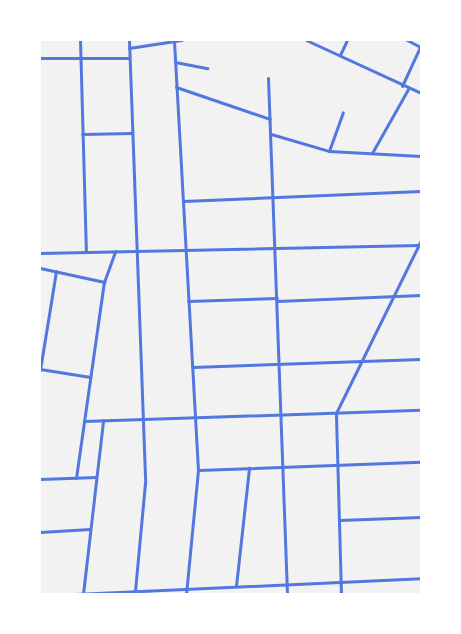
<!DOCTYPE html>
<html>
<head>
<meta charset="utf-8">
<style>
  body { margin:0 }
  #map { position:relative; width:461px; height:634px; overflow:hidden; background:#f2f2f2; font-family:"Fira Sans",sans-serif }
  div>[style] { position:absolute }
  .minor>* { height:3px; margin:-1.5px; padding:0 1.5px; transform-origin:1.5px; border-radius:1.5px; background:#5277de }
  span { translate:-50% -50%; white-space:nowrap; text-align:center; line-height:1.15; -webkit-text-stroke:5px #fff; paint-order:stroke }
  .frame { position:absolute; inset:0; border:41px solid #fff; pointer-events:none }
</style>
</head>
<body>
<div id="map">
  <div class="minor">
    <div style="left:80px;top:40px;width:212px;rotate:88.4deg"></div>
    <div style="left:129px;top:40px;width:443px;rotate:87.9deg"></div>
    <div style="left:145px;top:483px;width:108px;rotate:95.3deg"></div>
    <div style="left:306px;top:40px;width:127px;rotate:24.7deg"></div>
    <div style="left:407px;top:40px;width:15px;rotate:28deg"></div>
    <div style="left:174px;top:41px;width:430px;rotate:86.8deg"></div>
    <div style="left:198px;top:470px;width:125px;rotate:95.5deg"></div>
    <div style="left:129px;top:48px;width:53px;rotate:-8.7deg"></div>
    <div style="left:340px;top:55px;width:17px;rotate:-65deg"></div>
    <div style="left:40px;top:58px;width:89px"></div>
    <div style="left:175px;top:62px;width:33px;rotate:11deg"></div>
    <div style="left:268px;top:78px;width:516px;rotate:87.89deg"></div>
    <div style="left:402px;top:86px;width:43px;rotate:-65.2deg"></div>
    <div style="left:176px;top:87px;width:99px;rotate:18.8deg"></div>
    <div style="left:82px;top:134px;width:50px;rotate:-1.1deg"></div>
    <div style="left:271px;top:134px;width:60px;rotate:16.3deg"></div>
    <div style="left:329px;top:151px;width:92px;rotate:3.1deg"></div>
    <div style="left:329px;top:151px;width:41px;rotate:-70.3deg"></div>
    <div style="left:372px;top:153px;width:73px;rotate:-60.6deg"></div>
    <div style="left:183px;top:201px;width:238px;rotate:-2.4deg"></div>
    <div style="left:40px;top:253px;width:379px;rotate:-1.2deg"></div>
    <div style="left:40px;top:268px;width:66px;rotate:12.3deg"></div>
    <div style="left:188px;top:301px;width:89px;rotate:-1.9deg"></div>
    <div style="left:277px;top:301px;width:144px;rotate:-2.4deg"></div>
    <div style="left:192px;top:367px;width:229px;rotate:-2deg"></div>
    <div style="left:40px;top:369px;width:51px;rotate:9.1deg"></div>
    <div style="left:40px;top:370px;width:100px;rotate:-80.8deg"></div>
    <div style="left:84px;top:421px;width:337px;rotate:-1.9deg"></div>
    <div style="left:198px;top:470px;width:223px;rotate:-2.1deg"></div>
    <div style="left:76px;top:478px;width:198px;rotate:-81.9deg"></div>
    <div style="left:104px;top:282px;width:33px;rotate:-70deg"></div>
    <div style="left:40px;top:479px;width:56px;rotate:-2deg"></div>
    <div style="left:339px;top:520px;width:82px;rotate:-2.1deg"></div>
    <div style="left:40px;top:532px;width:50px;rotate:-3.4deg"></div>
    <div style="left:236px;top:586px;width:119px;rotate:-83.7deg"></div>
    <div style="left:75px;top:594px;width:346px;rotate:-2.6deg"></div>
    <div style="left:83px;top:594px;width:175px;rotate:-83.4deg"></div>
    <div style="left:341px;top:594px;width:181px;rotate:-91.6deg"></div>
    <div style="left:336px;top:413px;width:193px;rotate:-63.8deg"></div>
  </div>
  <div class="frame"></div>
</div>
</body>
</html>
